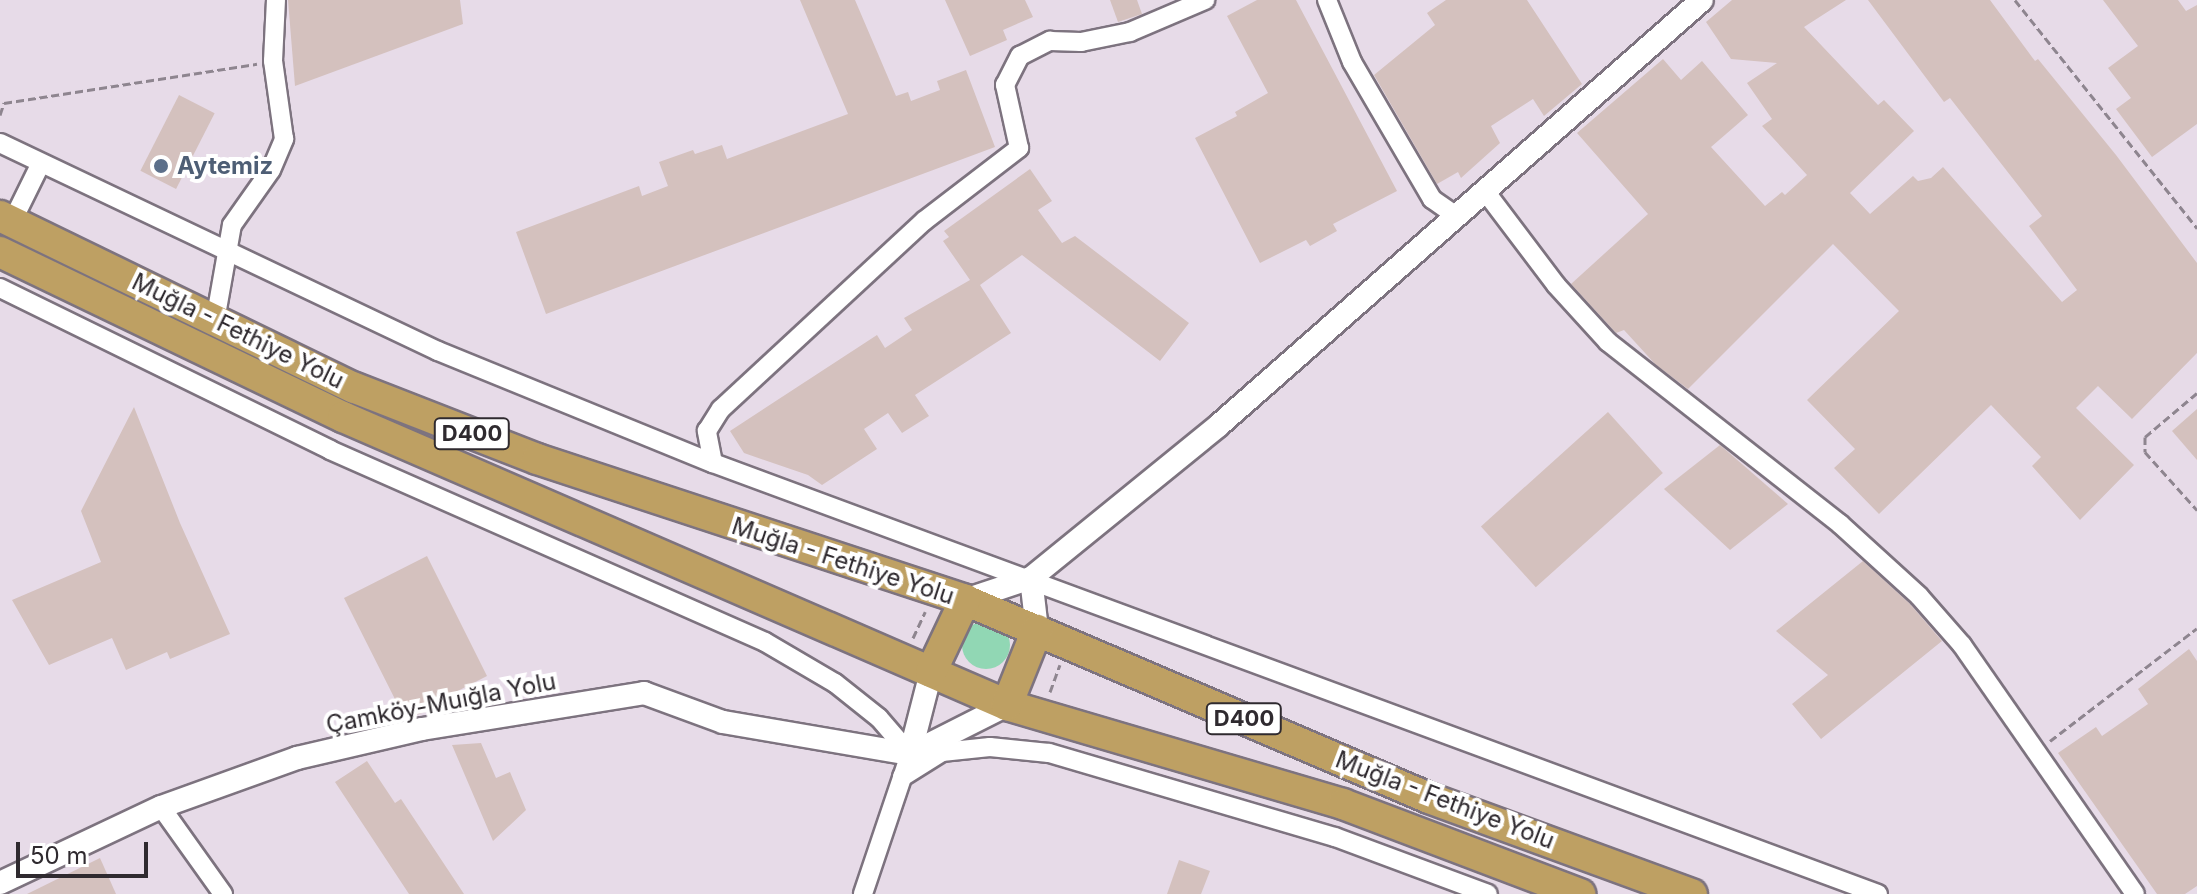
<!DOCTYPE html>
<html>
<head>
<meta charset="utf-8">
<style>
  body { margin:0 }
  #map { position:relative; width:2197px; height:894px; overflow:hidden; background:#e7dbe8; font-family:Inter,sans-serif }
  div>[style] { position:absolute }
  .green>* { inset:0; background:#91d7b4 }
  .round { border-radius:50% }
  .building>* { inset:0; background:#d4c1be; transform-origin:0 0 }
  .path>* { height:3px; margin-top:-1.5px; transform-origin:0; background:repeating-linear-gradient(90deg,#8e858f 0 8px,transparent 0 12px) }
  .roads { filter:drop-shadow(2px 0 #7d737f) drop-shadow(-2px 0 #7d737f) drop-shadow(0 2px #7d737f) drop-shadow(0 -2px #7d737f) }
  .minor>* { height:18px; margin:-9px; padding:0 9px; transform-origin:9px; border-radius:9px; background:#fff }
  .tertiary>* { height:22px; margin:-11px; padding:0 11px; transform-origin:11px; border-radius:11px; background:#fff }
  .trunk>* { height:30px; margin:-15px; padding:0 15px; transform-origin:15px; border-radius:15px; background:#bea063 }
  .dots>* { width:22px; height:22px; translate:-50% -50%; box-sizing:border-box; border:4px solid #fff; border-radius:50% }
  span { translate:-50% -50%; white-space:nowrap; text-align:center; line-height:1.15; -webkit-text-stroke:8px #fff; paint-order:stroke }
  .shield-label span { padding:2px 6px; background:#fff; border:2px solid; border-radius:6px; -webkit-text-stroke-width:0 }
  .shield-label { font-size:22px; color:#2f2a2f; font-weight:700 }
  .service-label { font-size:24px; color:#4e5e75; font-weight:700 }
  .left { translate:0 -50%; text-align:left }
  .street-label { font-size:24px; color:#2f2a2f }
  .scale { position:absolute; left:16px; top:842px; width:132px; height:36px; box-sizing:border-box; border:4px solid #2f2a2f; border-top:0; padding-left:10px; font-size:24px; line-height:28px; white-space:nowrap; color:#2f2a2f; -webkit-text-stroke:6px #fff; paint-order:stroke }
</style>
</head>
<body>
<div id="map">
  <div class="green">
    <div class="round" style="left:962px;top:621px;width:48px;height:48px"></div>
  </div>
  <div class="building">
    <div style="clip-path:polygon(288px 0,460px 0,463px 24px,295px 86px)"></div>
    <div style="clip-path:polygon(800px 0,855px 0,896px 96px,908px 92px,911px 101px,940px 90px,937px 81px,966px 70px,995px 147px,546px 314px,516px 232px,639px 186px,642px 196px,668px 186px,659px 162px,693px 150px,695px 154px,722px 145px,727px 159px,848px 114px)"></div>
    <div style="clip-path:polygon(945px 0,1025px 0,1033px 17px,1003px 30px,1007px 40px,970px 56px)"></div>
    <div style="clip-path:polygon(1110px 0,1137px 0,1142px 14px,1118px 22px)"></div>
    <div style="clip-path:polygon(1257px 0,1296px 0,1397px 191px,1333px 224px,1337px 231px,1310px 246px,1306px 240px,1260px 263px,1195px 138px,1237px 116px,1235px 112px,1268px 93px,1227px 16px)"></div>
    <div style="clip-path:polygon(1446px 0,1527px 0,1582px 84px,1544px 116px,1533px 99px,1491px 126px,1500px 143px,1461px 178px,1458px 172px,1437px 184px,1374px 75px,1435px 25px,1427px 13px)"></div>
    <div style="clip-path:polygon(1732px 0,1846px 0,1804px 27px,1878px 105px,1884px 100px,1914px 131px,1850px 193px,1870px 214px,1913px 176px,1918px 181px,1931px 178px,1943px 167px,2062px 302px,2077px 290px,2029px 226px,2042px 216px,1950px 98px,1944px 102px,1868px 0,1990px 0,2035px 61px,2038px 59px,2116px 155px,2197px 263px,2197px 353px,2132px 419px,2098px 386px,2076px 408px,2134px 465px,2080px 520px,2032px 466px,2041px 457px,1991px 405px,1879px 514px,1834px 468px,1855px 449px,1807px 400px,1899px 311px,1833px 244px,1688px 389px,1656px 365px,1624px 330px,1616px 333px,1571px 284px,1648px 214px,1577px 133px,1663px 59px,1681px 80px,1702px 61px,1748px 115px,1711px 147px,1765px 206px,1782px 192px,1785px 195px,1807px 175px,1762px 126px,1772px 119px,1747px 83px,1777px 63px,1731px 59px,1706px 22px)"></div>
    <div style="clip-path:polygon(2103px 0,2178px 0,2186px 11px,2197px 5px,2197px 124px,2152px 157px,2116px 109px,2131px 98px,2108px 68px,2138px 46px)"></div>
    <div style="left:179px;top:95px;width:40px;height:85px;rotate:27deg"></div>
    <div style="clip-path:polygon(1030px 169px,1052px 201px,1038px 210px,1062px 243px,1075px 236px,1189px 323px,1160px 361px,1022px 255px,980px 285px,1011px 333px,915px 395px,929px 416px,902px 433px,888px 413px,864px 429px,877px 449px,822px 485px,808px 475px,744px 453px,730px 431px,877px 335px,885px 348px,912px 330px,904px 318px,970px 280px,943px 241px,949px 237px,944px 231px)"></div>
    <div style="clip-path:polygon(134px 407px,180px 523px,230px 634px,170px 659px,167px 652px,126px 670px,112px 638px,49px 665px,12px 600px,101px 562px,81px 511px)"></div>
    <div style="clip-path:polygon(2197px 409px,2197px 460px,2172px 431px)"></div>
    <div style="left:1608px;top:412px;width:82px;height:171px;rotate:48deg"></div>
    <div style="clip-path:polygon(1720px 445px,1788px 504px,1730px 550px,1664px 489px)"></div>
    <div style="clip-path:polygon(427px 556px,487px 676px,442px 699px,445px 705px,405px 719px,344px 598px)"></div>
    <div style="clip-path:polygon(1863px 561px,1910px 604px,1942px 641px,1821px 739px,1792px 704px,1828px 675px,1776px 631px)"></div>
    <div style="clip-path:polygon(2189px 649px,2197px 661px,2197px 886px,2185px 894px,2157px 894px,2058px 753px,2096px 727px,2102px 736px,2148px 704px,2138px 689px)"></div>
    <div style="clip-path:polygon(481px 743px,496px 778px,510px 772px,526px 810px,493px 841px,452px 745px)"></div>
    <div style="clip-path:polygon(367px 761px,395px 803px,401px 799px,464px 894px,409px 894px,335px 782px)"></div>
    <div style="clip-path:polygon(100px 858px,116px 894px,27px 894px)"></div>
    <div style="clip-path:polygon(1179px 860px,1210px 871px,1201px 894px,1167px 894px)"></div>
  </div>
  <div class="path">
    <div style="left:2015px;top:0;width:292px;rotate:51.4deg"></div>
    <div style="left:0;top:115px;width:13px;rotate:-72deg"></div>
    <div style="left:4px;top:103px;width:256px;rotate:-8.8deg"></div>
    <div style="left:2197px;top:393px;width:68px;rotate:139.8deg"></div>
    <div style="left:2145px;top:437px;width:15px;rotate:90deg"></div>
    <div style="left:2145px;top:452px;width:78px;rotate:48.1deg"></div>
    <div style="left:913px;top:638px;width:29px;rotate:-65deg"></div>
    <div style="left:1050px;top:692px;width:29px;rotate:-70deg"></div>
    <div style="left:2050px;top:741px;width:185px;rotate:-37.5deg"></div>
  </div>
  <div class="roads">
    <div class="minor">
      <div style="left:1327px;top:0;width:67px;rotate:68deg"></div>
      <div style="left:1352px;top:62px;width:159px;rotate:59.7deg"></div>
      <div style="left:1432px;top:199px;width:29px;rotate:35deg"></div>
      <div style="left:0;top:143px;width:485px;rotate:25.4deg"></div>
      <div style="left:438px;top:351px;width:297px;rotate:22.2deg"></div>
      <div style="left:713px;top:463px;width:1242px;rotate:20.3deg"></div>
      <div style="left:1485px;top:191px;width:118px;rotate:52.9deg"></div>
      <div style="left:1556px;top:285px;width:77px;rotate:47.6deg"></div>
      <div style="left:1608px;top:342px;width:295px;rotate:38.1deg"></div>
      <div style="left:1840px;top:524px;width:107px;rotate:42.3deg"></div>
      <div style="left:1919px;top:596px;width:65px;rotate:48.7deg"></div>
      <div style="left:1962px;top:645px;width:303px;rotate:55.2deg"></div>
      <div style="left:12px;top:222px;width:64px;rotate:-63.8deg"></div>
      <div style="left:0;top:288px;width:368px;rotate:26.1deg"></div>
      <div style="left:330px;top:450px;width:475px;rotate:23.8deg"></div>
      <div style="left:765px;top:642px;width:81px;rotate:30.4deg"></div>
      <div style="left:835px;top:683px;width:56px;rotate:38.5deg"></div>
      <div style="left:879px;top:718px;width:48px;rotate:49.3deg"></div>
      <div style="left:910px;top:754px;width:148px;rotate:108.6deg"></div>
      <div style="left:215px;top:321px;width:97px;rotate:-80deg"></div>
      <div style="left:232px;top:225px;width:67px;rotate:-54.7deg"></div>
      <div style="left:271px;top:170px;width:34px;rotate:-67deg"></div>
      <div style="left:284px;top:139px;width:79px;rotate:-98deg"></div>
      <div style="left:273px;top:61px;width:61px;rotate:-87.2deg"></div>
      <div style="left:713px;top:463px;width:33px;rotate:-101deg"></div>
      <div style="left:707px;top:431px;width:26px;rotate:-58deg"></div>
      <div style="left:721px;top:409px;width:277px;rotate:-42.8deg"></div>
      <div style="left:924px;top:221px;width:120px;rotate:-37.5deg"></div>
      <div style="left:1019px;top:148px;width:65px;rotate:-102.5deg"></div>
      <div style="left:1005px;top:85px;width:33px;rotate:-63deg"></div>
      <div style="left:1020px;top:56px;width:34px;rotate:-27deg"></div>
      <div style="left:1050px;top:41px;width:31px;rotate:2deg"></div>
      <div style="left:1081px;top:42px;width:50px;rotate:-11.5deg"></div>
      <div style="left:1130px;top:32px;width:82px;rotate:-23.1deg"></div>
      <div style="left:902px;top:777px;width:47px;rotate:-32deg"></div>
      <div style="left:942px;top:752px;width:48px;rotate:-5.9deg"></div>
      <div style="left:990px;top:747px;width:59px;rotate:5.8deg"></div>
      <div style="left:1049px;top:753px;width:298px;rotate:16.4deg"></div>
      <div style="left:1335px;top:837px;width:163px;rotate:20.4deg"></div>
      <div style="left:161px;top:807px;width:107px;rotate:54.5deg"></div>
    </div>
    <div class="tertiary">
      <div style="left:1031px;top:578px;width:52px;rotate:83.4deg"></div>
      <div style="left:965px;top:600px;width:70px;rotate:-18.4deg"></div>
      <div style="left:1031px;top:578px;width:242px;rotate:-39.1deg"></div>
      <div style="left:1219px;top:425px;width:643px;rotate:-41.35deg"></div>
      <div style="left:910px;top:754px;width:109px;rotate:-26.8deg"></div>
      <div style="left:910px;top:754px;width:85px;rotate:-75.6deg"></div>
      <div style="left:0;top:883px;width:178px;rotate:-25.3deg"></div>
      <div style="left:161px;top:807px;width:145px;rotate:-19.8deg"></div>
      <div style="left:297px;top:758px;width:128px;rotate:-13.1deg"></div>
      <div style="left:422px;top:729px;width:225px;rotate:-9.2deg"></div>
      <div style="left:644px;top:693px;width:84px;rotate:20.2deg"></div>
      <div style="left:723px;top:722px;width:190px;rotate:9.7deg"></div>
    </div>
    <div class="trunk">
      <div style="left:0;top:216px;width:394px;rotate:25.9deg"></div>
      <div style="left:355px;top:388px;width:195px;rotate:21.3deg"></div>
      <div style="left:537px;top:459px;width:451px;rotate:18.2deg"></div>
      <div style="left:965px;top:600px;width:504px;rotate:23.11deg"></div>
      <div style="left:1429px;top:798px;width:280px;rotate:20.1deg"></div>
      <div style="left:0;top:252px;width:381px;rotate:25.7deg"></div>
      <div style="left:343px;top:417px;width:724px;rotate:23.45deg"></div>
      <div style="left:1007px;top:705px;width:350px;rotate:16.4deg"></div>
      <div style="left:1343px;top:804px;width:254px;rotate:20.8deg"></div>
      <div style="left:931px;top:672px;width:80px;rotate:-64.7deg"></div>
      <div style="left:1007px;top:705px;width:81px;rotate:-68.2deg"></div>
    </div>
  </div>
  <div class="dots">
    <div style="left:161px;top:166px;background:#5c6f8a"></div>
  </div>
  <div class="shield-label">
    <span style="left:472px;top:434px">D400</span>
    <span style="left:1244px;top:719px">D400</span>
  </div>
  <div class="service-label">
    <span class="left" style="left:177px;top:166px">Aytemiz</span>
  </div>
  <div class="street-label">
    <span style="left:238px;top:331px;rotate:26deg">Muğla - Fethiye Yolu</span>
    <span style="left:843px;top:561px;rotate:18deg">Muğla - Fethiye Yolu</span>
    <span style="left:441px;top:703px;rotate:-11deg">Çamköy-Muığla Yolu</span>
    <span style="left:1445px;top:800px;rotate:21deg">Muğla - Fethiye Yolu</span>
  </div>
  <div class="scale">50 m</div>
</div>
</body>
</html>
